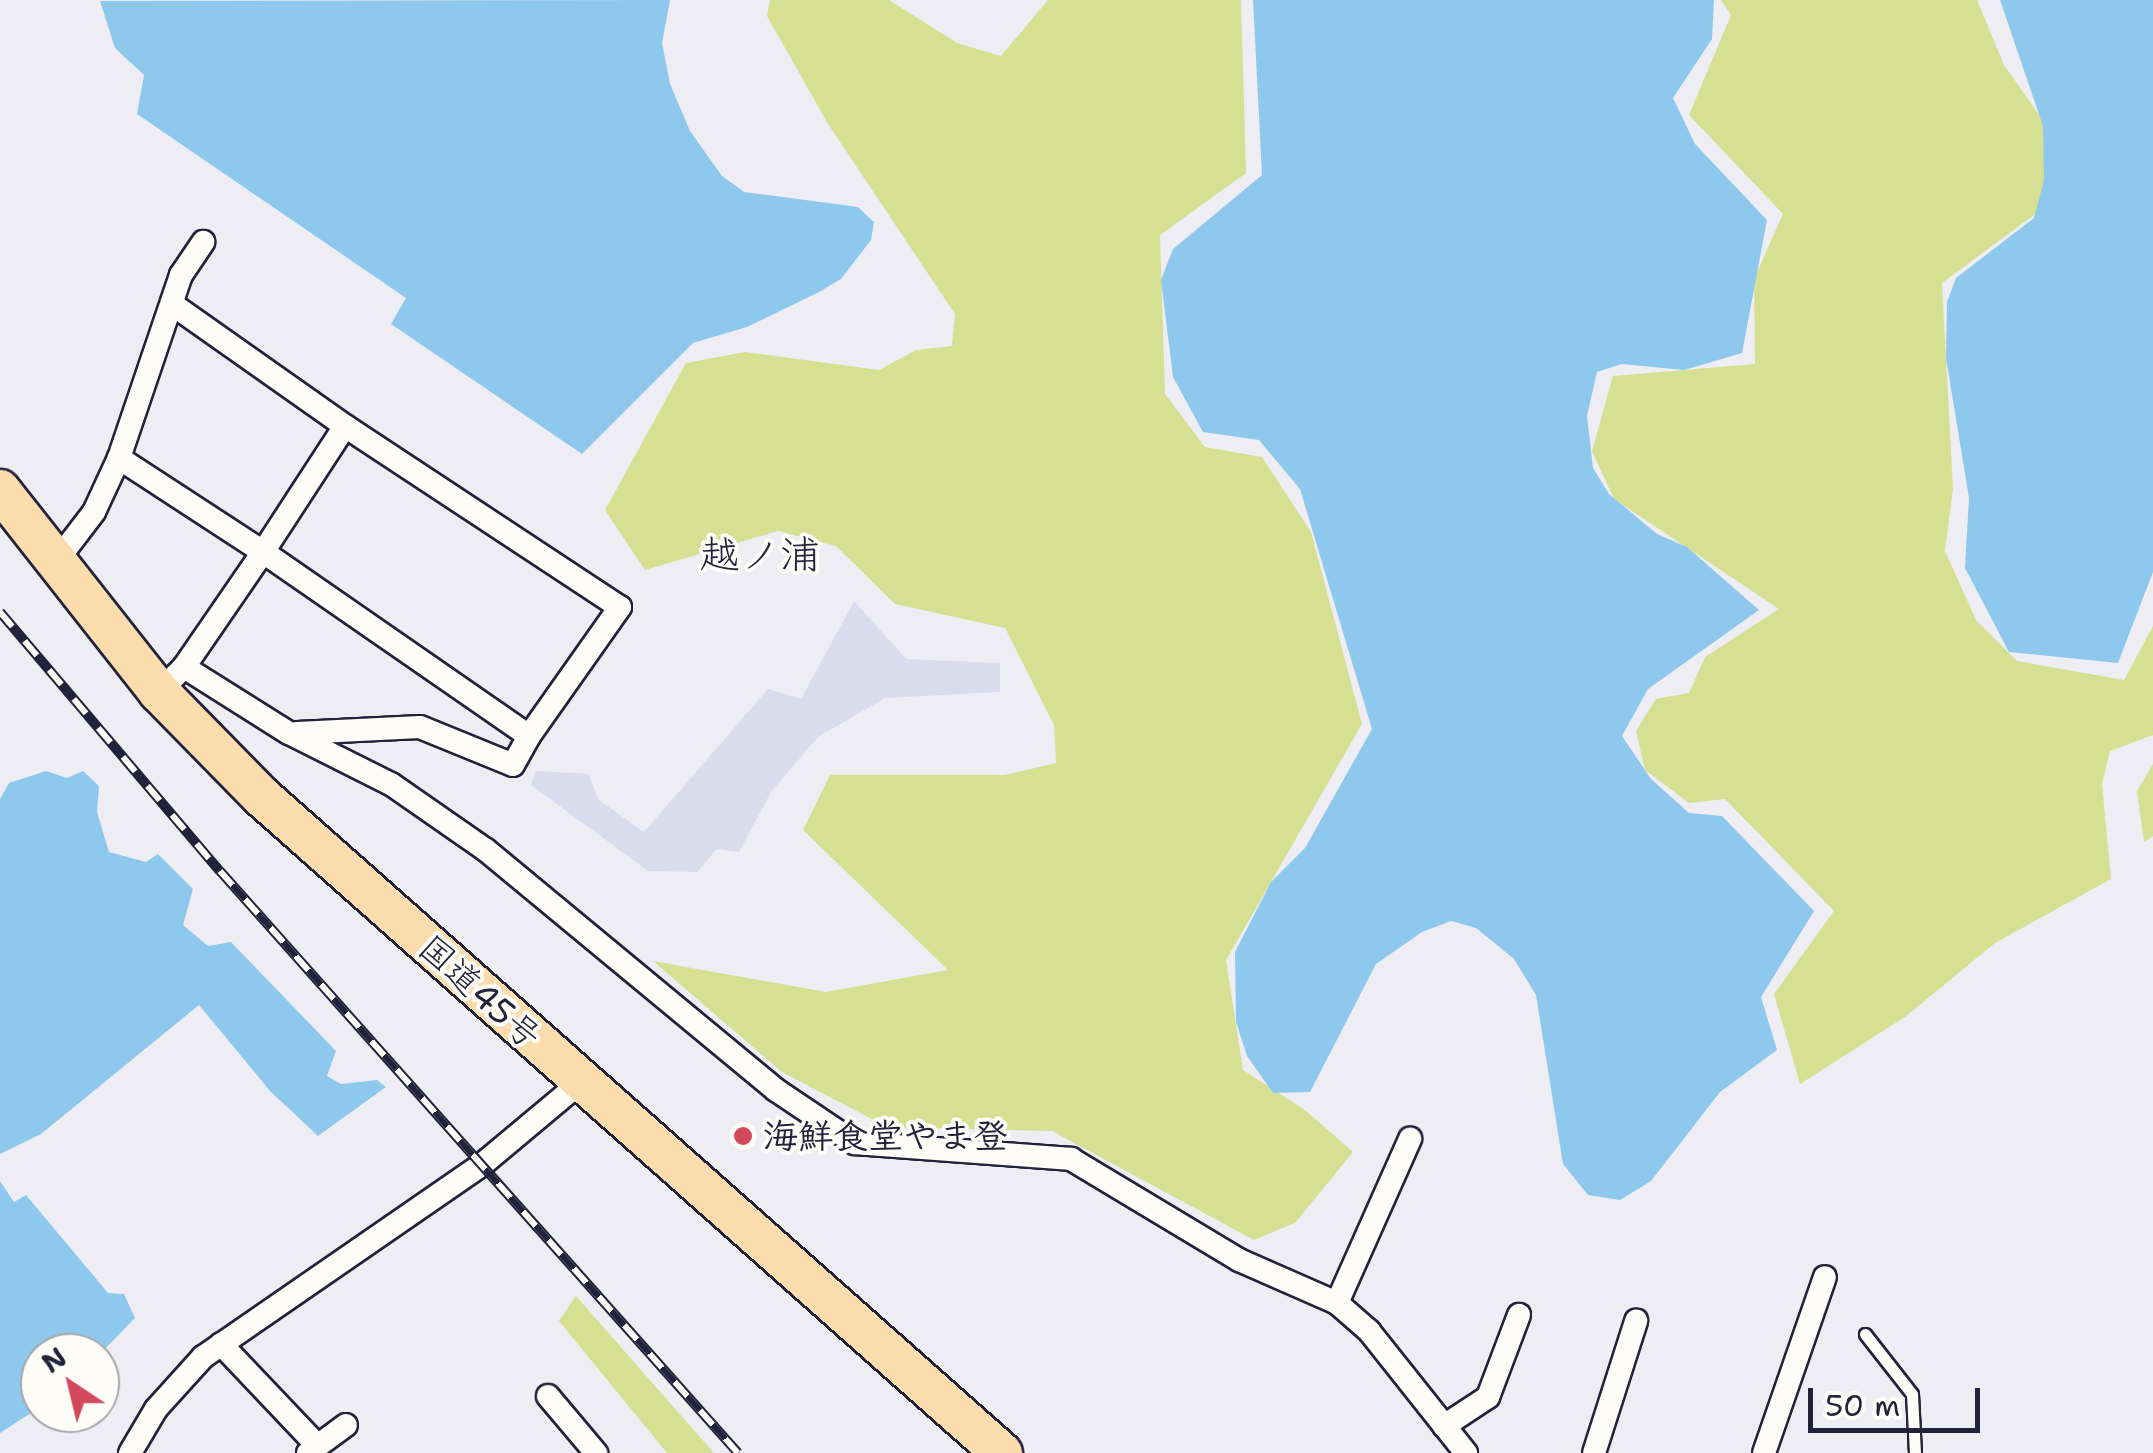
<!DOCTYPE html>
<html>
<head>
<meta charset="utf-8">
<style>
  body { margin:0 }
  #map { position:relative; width:2153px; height:1453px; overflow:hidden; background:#ededf3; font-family:"Shantell Sans","Klee One",sans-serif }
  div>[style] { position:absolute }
  .built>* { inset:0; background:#dadcee }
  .green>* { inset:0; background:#d5e092 }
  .water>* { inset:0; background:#8ec9ed }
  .roads { filter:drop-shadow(2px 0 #22223b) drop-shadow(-2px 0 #22223b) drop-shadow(0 2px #22223b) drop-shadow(0 -2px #22223b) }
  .service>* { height:11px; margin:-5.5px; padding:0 5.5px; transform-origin:5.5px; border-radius:5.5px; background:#fdfcf7 }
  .minor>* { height:22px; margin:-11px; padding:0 11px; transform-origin:11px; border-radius:11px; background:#fdfcf7 }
  .trunk>* { height:40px; margin:-20px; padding:0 20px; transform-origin:20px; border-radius:20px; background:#fcdcac }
  .rail>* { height:10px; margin-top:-5px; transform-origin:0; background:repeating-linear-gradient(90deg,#fdfcf7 0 19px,#22223b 0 38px); box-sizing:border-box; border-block:2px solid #22223b }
  .dots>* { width:28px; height:28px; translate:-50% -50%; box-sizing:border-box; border:5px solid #fdfcf7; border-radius:50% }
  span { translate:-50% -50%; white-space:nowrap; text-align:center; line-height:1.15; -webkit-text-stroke:8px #fdfcf7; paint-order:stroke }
  .street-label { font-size:35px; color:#22223b }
  .poi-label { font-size:35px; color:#22223b; font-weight:700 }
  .left { translate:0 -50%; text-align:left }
  .quarter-label { font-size:40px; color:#22223b }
  .north { position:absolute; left:20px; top:1333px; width:100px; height:100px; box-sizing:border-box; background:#fdfcf7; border:2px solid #a5a5ac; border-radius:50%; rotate:325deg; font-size:28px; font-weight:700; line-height:40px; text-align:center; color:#22223b }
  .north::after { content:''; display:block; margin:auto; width:35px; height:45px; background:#d1495b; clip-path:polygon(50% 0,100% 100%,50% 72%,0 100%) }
  .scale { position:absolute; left:1808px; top:1388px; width:172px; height:45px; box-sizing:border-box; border:5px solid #22223b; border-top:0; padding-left:12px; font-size:30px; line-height:35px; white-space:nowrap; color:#22223b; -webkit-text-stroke:8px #fdfcf7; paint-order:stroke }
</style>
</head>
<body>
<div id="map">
  <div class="built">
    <div style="clip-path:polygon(854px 601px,906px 659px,1000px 663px,1000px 692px,885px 698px,818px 737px,771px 792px,739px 852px,717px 849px,697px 872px,648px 871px,531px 785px,536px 771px,588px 774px,599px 800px,644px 832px,768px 689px,801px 699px)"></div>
  </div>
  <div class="green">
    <div style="clip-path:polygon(770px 0,889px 0,957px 43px,1001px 56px,1048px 0,1241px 0,1246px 173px,1160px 235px,1165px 394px,1205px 447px,1262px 457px,1311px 532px,1362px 724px,1226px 960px,1243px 1070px,1305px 1110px,1353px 1152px,1295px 1223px,1254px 1240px,1052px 1131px,887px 1127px,782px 1072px,653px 961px,826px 992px,948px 970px,803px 830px,830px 775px,1005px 775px,1056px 763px,1054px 725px,1005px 628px,895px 604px,836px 546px,778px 531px,645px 570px,605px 510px,686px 363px,745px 352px,879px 370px,916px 350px,952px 346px,955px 314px,828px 124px,767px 16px)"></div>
    <div style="clip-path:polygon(1721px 0,1977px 0,2004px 65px,2047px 126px,2069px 189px,1942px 283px,1953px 489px,1945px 551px,1976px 620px,2017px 661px,2124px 680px,2153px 626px,2153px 735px,2110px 751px,2102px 784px,2111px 879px,1995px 943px,1905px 1017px,1800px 1084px,1774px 994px,1834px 911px,1725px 799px,1689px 803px,1645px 770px,1636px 731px,1656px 699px,1689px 693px,1705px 657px,1779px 609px,1614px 499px,1592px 451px,1613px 376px,1755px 364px,1754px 279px,1783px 214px,1689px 115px,1731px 15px)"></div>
    <div style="clip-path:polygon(2153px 764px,2153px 836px,2144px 842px,2137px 791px)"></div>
    <div style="clip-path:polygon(576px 1296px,714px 1453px,667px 1453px,559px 1321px)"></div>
  </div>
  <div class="water">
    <div style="clip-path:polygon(670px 0,662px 43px,670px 84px,690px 131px,722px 176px,744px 192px,858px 207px,874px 222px,871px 240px,841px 279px,819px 292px,747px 327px,693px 343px,582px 454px,391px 324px,406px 298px,137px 114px,144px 75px,115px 48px,100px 1px)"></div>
    <div style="clip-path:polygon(1253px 0,1714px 0,1712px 39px,1673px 98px,1695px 144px,1767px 220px,1742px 353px,1684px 370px,1622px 364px,1597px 372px,1587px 416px,1593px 468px,1609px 494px,1657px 534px,1687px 547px,1759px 610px,1648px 689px,1622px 736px,1651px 779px,1689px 813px,1722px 816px,1814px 911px,1761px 997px,1777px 1050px,1720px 1092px,1651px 1181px,1620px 1200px,1588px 1195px,1563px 1164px,1536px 995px,1514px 959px,1476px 928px,1451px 921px,1422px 932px,1376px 964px,1310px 1092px,1273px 1093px,1247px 1056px,1236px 1022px,1235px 952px,1271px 882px,1305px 848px,1372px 729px,1300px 489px,1259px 440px,1203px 432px,1173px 377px,1161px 280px,1173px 249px,1262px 175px)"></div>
    <div style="clip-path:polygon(2000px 0,2153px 0,2153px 572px,2118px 663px,2009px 652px,1965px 568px,1969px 498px,1946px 358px,1947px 302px,1956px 278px,2034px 218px,2044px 180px,2043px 126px)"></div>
    <div style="clip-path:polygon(46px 771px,67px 778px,83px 771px,99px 786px,97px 812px,109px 852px,146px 862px,158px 854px,193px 889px,183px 925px,208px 946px,231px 942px,336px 1051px,327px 1076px,341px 1084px,377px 1080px,386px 1087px,318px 1136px,270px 1091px,199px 1005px,41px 1134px,0 1154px,0 799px,9px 783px)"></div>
    <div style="clip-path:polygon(0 1181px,14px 1202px,26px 1195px,108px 1293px,124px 1294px,135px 1318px,100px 1354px,40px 1353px,40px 1407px,0 1433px)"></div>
  </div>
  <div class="roads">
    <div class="service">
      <div style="left:1865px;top:1334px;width:76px;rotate:51.9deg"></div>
      <div style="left:1912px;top:1394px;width:59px;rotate:87.1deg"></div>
    </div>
    <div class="minor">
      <div style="left:172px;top:304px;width:212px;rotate:35.2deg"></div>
      <div style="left:55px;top:563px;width:64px;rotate:-52.6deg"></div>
      <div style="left:94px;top:512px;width:60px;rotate:-65.2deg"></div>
      <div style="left:184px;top:667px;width:140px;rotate:-55.5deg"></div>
      <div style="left:263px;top:552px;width:150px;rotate:-56.9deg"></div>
      <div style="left:345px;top:426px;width:329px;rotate:33.4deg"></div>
      <div style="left:620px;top:607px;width:158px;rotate:125.2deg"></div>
      <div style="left:529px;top:736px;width:323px;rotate:-145.3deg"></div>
      <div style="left:263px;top:552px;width:172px;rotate:-146.9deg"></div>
      <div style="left:119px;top:458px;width:193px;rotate:-71.3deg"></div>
      <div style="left:181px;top:275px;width:40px;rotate:-56deg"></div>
      <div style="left:159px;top:692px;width:35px;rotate:-45deg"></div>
      <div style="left:184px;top:667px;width:124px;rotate:32.2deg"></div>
      <div style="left:289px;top:733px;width:114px;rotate:26.6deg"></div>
      <div style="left:391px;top:784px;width:116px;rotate:34.8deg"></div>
      <div style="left:486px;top:850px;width:376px;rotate:39.6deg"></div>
      <div style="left:776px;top:1090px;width:95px;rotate:33.9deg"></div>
      <div style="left:855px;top:1143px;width:217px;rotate:4.2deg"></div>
      <div style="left:1071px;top:1159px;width:196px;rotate:31deg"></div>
      <div style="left:1239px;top:1260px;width:107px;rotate:23.7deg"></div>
      <div style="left:1337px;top:1303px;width:43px;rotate:41.2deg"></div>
      <div style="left:1369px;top:1331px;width:156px;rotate:51.5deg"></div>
      <div style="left:297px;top:733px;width:123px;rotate:-2.8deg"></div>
      <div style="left:420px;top:727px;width:100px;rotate:22.2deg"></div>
      <div style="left:513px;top:765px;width:33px;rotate:-61deg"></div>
      <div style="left:1337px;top:1303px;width:180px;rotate:-66deg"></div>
      <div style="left:221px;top:1344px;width:139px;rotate:46.5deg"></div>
      <div style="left:548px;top:1396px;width:75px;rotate:49.9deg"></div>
      <div style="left:1444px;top:1426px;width:53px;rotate:-33.4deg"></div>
      <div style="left:1488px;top:1397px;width:88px;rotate:-69.3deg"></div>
      <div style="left:130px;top:1453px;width:51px;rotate:-59.4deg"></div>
      <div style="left:156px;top:1409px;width:70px;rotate:-47.9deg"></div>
      <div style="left:203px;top:1357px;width:341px;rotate:-34.6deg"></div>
      <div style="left:484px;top:1163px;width:126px;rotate:-39.9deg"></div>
      <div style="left:308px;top:1453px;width:47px;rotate:-36.4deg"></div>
      <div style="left:1594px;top:1453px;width:139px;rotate:-72.3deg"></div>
      <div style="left:1764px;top:1453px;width:186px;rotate:-70.9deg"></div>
    </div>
    <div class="trunk">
      <div style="left:0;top:490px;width:257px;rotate:51.8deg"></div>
      <div style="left:159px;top:692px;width:147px;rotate:45.6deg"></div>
      <div style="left:262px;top:797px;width:989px;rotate:41.56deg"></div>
    </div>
  </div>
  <div class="rail">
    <div style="left:0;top:612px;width:340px;rotate:49.7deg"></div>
    <div style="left:220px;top:871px;width:779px;rotate:48.33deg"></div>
  </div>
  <div class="dots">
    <div style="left:743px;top:1136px;background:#d1495b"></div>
  </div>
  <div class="street-label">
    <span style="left:480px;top:992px;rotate:42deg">国道45号</span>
  </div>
  <div class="poi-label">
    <span class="left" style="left:763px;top:1136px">海鮮食堂やま登</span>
  </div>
  <div class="quarter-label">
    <span style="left:760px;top:554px">越ノ浦</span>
  </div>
  <div class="north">N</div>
  <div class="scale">50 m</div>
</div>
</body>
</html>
